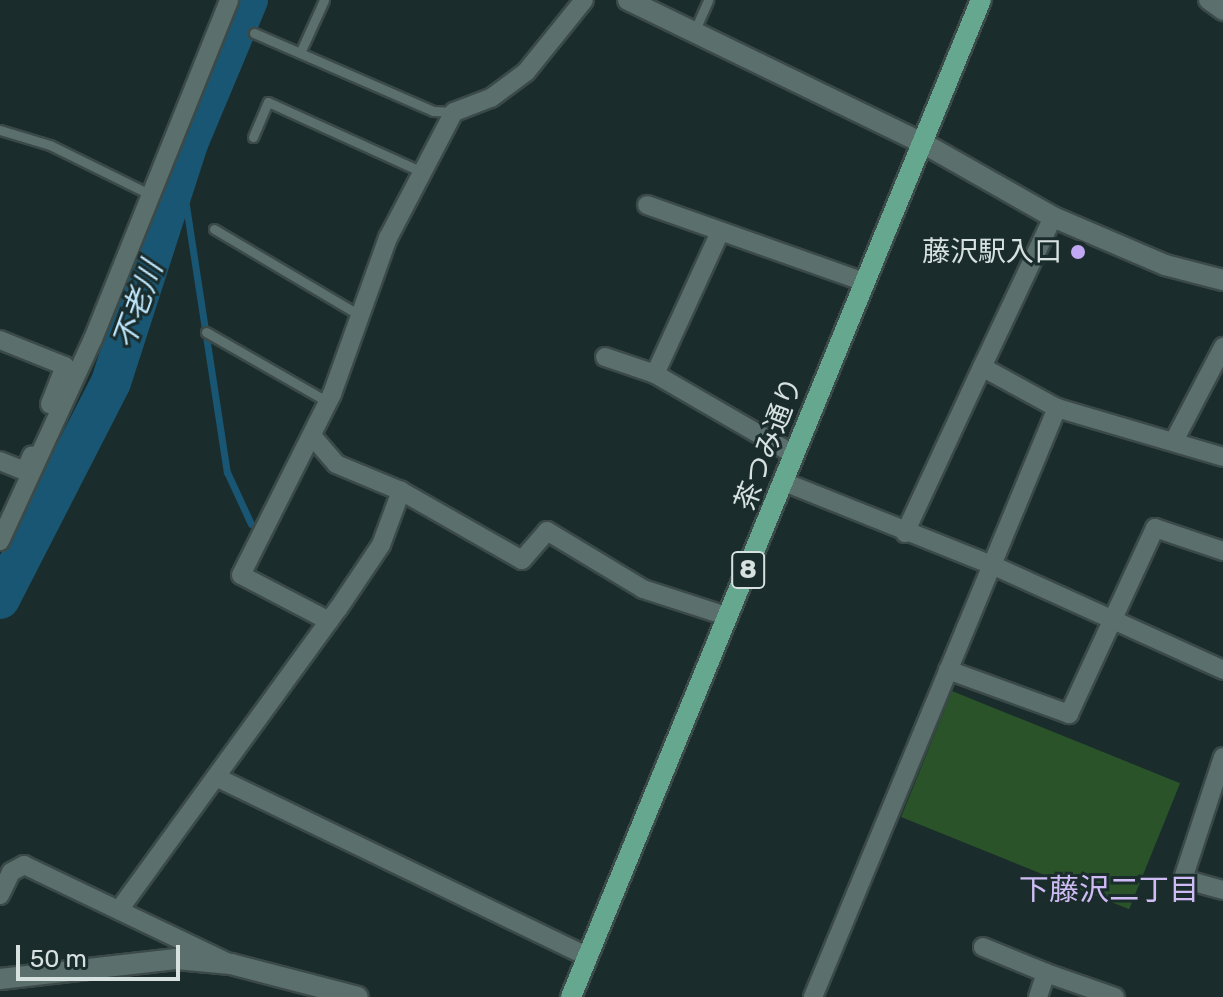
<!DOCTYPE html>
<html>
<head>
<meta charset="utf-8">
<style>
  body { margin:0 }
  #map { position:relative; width:1223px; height:997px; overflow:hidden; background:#1a2c2b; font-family:Rubik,"Noto Sans JP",sans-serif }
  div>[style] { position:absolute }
  .green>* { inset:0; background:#2a5329; transform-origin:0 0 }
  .stream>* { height:7px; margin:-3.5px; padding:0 3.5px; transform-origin:3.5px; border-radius:3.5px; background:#185673 }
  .river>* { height:40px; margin:-20px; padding:0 20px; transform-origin:20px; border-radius:20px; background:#185673 }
  .roads { filter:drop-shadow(2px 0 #3b4a48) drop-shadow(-2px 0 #3b4a48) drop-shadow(0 2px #3b4a48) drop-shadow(0 -2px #3b4a48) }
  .lane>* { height:9px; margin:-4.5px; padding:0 4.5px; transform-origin:4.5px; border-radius:4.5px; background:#5b6f6d }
  .street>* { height:18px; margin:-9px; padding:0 9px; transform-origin:9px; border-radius:9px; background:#5b6f6d }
  .secondary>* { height:20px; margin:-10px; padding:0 10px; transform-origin:10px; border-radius:10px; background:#5b6f6d }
  .primary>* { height:20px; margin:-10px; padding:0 10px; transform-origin:10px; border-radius:10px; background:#65a78f }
  .dots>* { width:22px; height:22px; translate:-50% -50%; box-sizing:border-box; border:4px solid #1a2c2b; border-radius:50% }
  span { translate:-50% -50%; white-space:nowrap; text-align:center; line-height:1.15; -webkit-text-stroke:6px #1a2c2b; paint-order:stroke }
  .shield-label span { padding:2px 6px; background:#1a2c2b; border:2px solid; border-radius:6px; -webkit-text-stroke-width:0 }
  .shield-label { font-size:26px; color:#d6e1e0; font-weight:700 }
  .poi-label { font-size:28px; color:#d6e1e0 }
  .right { translate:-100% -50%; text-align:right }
  .street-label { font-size:28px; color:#d6e1e0 }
  .water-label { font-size:30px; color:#bde4f9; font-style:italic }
  .neighbourhood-label { font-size:30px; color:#cfbcf5 }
  .scale { position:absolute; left:16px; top:945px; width:164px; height:36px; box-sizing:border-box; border:4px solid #d6e1e0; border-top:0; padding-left:10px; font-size:24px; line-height:28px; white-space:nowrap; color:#d6e1e0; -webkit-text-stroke:6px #1a2c2b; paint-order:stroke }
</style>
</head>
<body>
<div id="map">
  <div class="green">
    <div style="left:952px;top:691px;width:246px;height:136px;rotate:22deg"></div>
  </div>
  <div class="stream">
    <div style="left:180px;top:166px;width:310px;rotate:81.3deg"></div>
    <div style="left:227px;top:472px;width:57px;rotate:65.2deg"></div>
  </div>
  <div class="river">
    <div style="left:0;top:599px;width:244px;rotate:-62.9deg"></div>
    <div style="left:111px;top:382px;width:253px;rotate:-72.1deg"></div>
    <div style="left:189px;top:141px;width:153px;rotate:-67.3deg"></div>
  </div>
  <div class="roads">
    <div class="lane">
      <div style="left:694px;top:32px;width:35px;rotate:-66deg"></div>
      <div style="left:254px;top:33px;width:195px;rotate:23.5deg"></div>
      <div style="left:433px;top:111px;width:21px;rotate:3deg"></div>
      <div style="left:300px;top:53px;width:58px;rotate:-65.6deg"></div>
      <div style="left:0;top:130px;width:52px;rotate:16.7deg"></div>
      <div style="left:50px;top:145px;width:113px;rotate:26.3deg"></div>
      <div style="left:253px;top:137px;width:38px;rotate:-67deg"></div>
      <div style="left:268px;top:102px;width:169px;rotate:24.4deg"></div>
      <div style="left:214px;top:229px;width:173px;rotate:30.6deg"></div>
      <div style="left:206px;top:332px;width:141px;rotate:29.8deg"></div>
    </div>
    <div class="street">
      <div style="left:1208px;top:0;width:19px;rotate:36deg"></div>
      <div style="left:647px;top:205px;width:231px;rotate:19.5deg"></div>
      <div style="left:1053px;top:217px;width:166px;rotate:115.3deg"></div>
      <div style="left:982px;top:367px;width:85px;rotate:28.7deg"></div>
      <div style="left:1057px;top:408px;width:173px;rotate:16.4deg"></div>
      <div style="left:0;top:340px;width:70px;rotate:21.8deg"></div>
      <div style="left:65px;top:366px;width:41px;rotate:111.5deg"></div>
      <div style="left:605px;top:357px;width:53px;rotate:18.8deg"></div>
      <div style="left:655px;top:374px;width:160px;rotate:30.1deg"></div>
      <div style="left:655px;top:374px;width:156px;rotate:-65.4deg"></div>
      <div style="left:312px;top:436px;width:37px;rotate:49deg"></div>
      <div style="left:336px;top:464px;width:70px;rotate:22.6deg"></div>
      <div style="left:401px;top:491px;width:139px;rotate:29.7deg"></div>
      <div style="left:522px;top:560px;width:38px;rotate:-49deg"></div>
      <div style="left:547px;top:531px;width:112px;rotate:31.1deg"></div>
      <div style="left:643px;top:589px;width:90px;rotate:18deg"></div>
      <div style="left:1175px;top:439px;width:104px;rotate:-62.4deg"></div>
      <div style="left:0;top:461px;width:27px;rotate:22deg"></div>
      <div style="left:25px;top:471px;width:17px;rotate:-66deg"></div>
      <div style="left:784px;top:482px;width:224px;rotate:21.8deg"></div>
      <div style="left:992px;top:565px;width:254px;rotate:24.4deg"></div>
      <div style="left:905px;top:533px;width:183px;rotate:-65.1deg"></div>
      <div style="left:0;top:541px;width:222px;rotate:-65.3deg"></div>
      <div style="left:93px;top:339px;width:365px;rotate:-68.1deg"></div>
      <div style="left:329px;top:621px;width:99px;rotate:-152.4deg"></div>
      <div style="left:241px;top:575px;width:203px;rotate:-63.3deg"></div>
      <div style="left:332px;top:394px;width:166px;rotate:-70.3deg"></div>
      <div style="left:388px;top:238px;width:142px;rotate:-62.4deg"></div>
      <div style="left:454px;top:112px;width:40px;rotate:-21deg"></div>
      <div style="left:491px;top:98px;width:44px;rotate:-36.6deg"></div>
      <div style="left:526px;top:72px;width:92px;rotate:-51.1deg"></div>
      <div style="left:948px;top:670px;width:129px;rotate:20deg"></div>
      <div style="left:1069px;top:714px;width:205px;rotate:-65.2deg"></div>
      <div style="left:1155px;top:528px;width:72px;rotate:18.7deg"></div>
      <div style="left:1223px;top:757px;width:128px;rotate:108.2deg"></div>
      <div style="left:1183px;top:879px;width:41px;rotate:15.4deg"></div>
      <div style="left:216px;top:777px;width:413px;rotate:25.8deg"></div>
      <div style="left:0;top:895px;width:25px;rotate:-64deg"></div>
      <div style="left:11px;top:872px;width:15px;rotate:-28deg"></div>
      <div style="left:24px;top:865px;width:229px;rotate:25.6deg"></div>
      <div style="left:119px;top:910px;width:372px;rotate:-54deg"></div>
      <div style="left:338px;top:609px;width:77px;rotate:-56.1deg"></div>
      <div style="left:381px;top:545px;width:58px;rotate:-69.7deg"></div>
      <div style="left:983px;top:947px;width:68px;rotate:22.4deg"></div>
      <div style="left:813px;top:997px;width:638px;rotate:-67.5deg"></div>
      <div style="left:1038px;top:997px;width:25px;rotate:-72deg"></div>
      <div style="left:1046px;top:973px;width:73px;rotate:19.2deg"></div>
    </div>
    <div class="secondary">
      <div style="left:628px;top:0;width:326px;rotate:25.9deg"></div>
      <div style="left:921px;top:142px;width:152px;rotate:29.6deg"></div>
      <div style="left:1053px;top:217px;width:122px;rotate:23.2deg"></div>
      <div style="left:1165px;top:265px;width:60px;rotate:14.5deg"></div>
      <div style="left:0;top:979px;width:177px;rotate:-6.5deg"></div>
      <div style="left:176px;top:959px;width:55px;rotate:5.2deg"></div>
      <div style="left:231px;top:964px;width:131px;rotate:14.6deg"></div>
    </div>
    <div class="primary">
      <div style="left:571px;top:997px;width:1078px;rotate:-67.65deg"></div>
    </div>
  </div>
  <div class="dots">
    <div style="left:1078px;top:252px;background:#c2a8f3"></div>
  </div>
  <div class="shield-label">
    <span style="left:748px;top:570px">8</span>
  </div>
  <div class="poi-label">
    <span class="right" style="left:1062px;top:252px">藤沢駅入口</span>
  </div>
  <div class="street-label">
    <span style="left:769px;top:444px;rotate:-69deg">茶つみ通り</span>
  </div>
  <div class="water-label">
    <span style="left:138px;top:305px;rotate:-70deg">不老川</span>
  </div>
  <div class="neighbourhood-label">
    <span style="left:1109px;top:890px">下藤沢二丁目</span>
  </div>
  <div class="scale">50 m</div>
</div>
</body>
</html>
